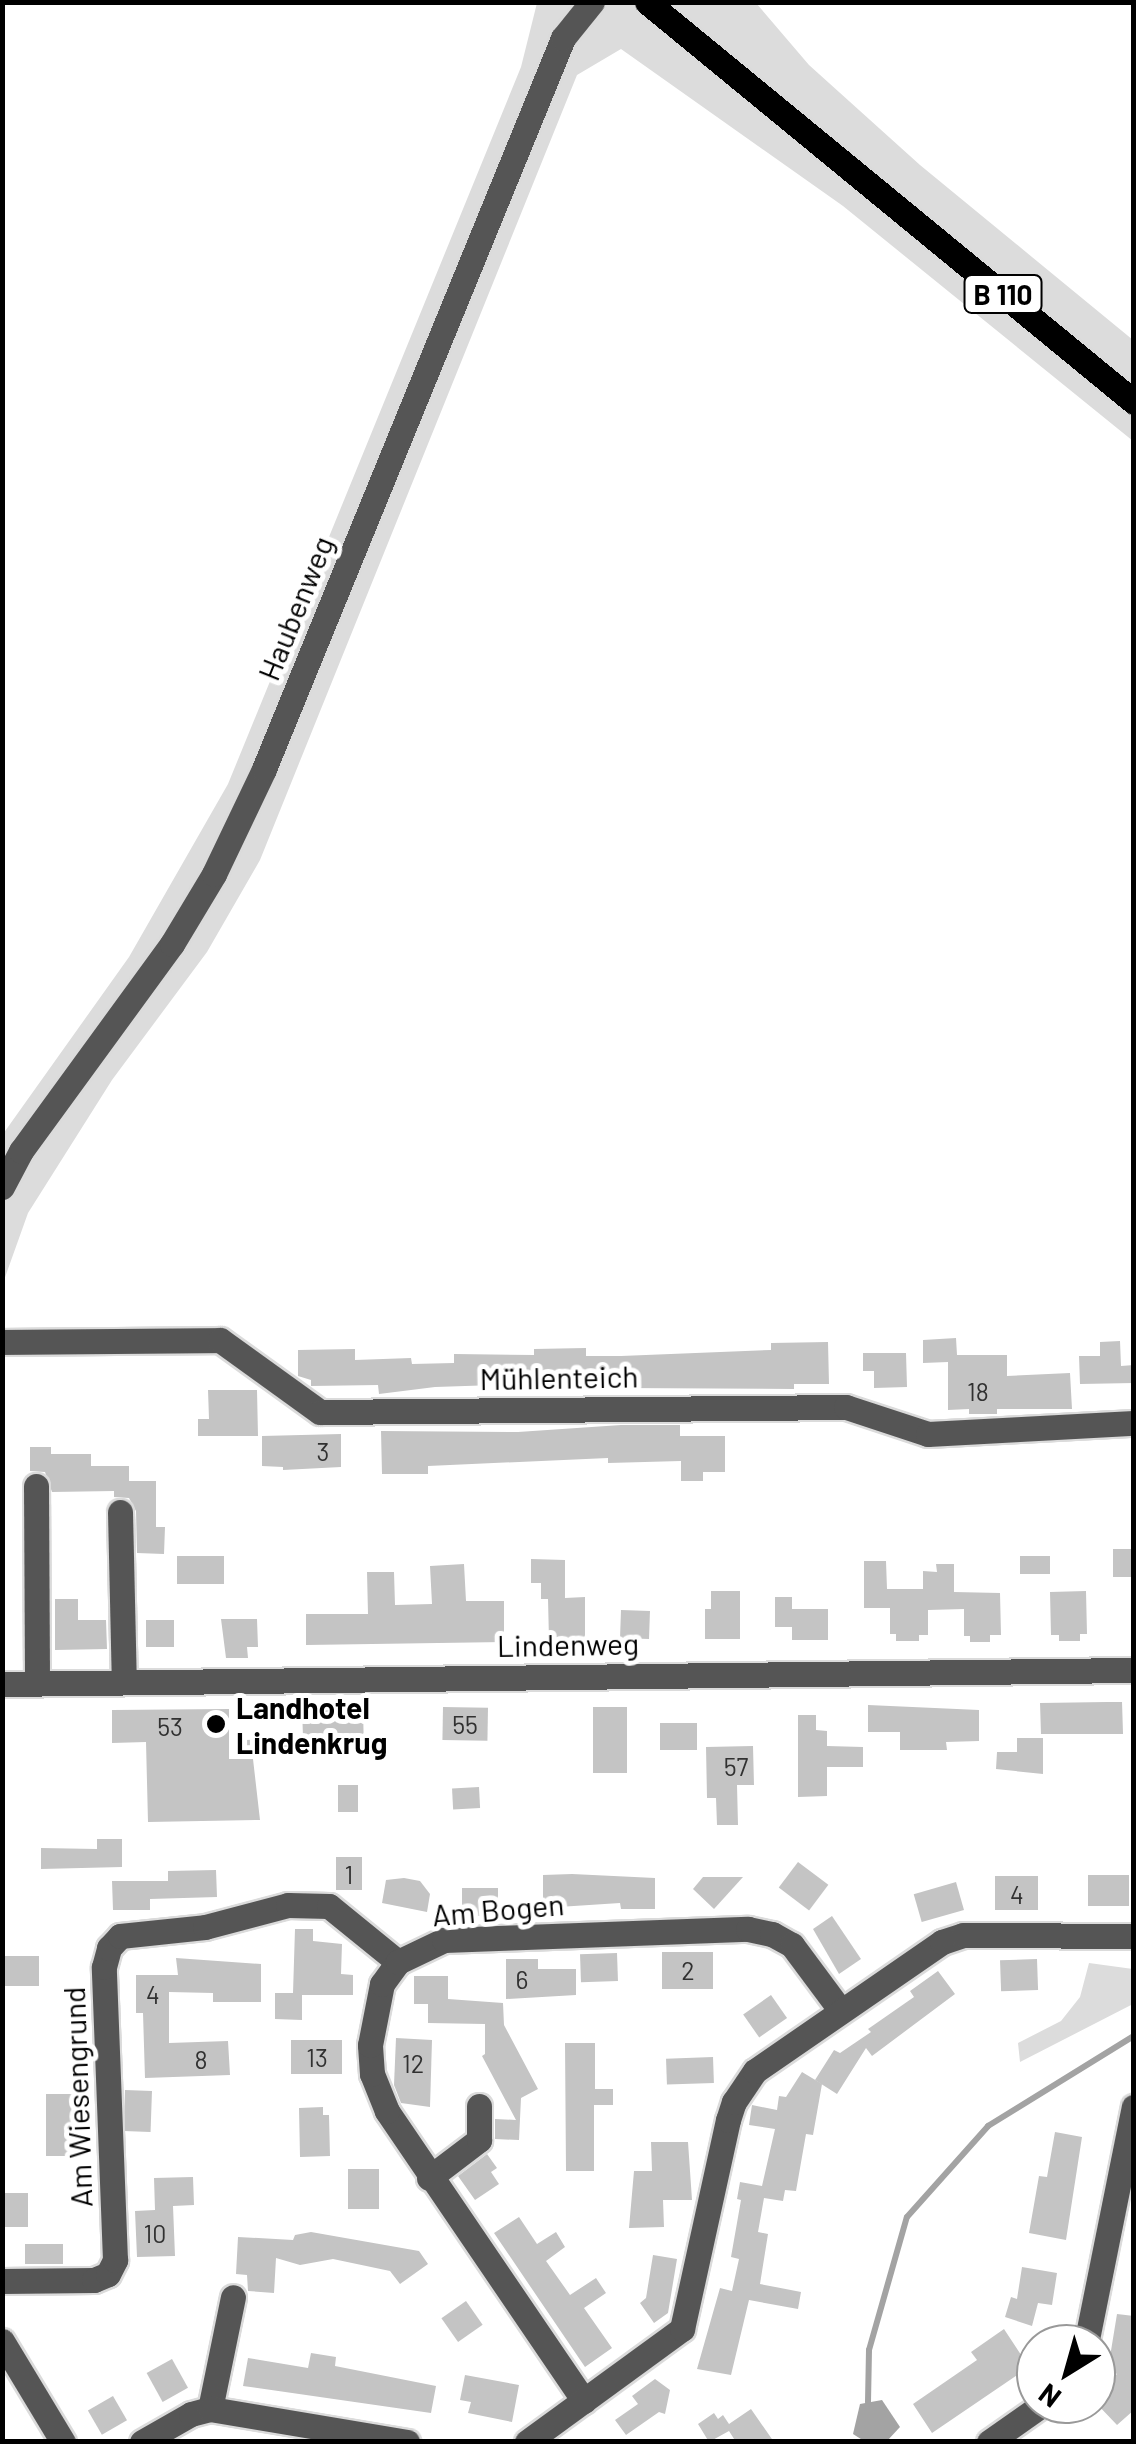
<!DOCTYPE html>
<html>
<head>
<meta charset="utf-8">
<style>
  body { margin:0 }
  #map { position:relative; width:1136px; height:2444px; overflow:hidden; background:#fff; font-family:Barlow,sans-serif }
  div>[style] { position:absolute }
  .green>* { inset:0; background:#dcdcdc }
  .water>* { inset:0; background:#a3a3a3 }
  .stream>* { height:6px; margin:-3px; padding:0 3px; transform-origin:3px; border-radius:3px; background:#a3a3a3 }
  .building>* { inset:0; background:#c4c4c4; transform-origin:0 0 }
  .roads { filter:drop-shadow(2px 0 #dbdbdb) drop-shadow(-2px 0 #dbdbdb) drop-shadow(0 2px #dbdbdb) drop-shadow(0 -2px #dbdbdb) }
  .minor>* { height:25px; margin:-12.5px; padding:0 12.5px; transform-origin:12.5px; border-radius:12.5px; background:#555 }
  .major>* { height:25px; margin:-12.5px; padding:0 12.5px; transform-origin:12.5px; border-radius:12.5px; background:#000 }
  .dots>* { width:28px; height:28px; translate:-50% -50%; box-sizing:border-box; border:5px solid #fff; border-radius:50% }
  span { translate:-50% -50%; white-space:nowrap; text-align:center; line-height:1.15; -webkit-text-stroke:10px #fff; paint-order:stroke }
  .number-label { font-size:25px; color:#313131 }
  .number-label span { -webkit-text-stroke-width:0 }
  .shield-label span { padding:2px 8px; background:#fff; border:2px solid; border-radius:8px; -webkit-text-stroke-width:0 }
  .shield-label { font-size:28px; color:#000; font-weight:700 }
  .street-label { font-size:30px; color:#000 }
  .poi-label { font-size:30px; color:#000; font-weight:700 }
  .left { translate:0 -50%; text-align:left }
  .frame { position:absolute; inset:0; border:5px solid #000; pointer-events:none }
  .north { position:absolute; left:1016px; top:2324px; width:100px; height:100px; box-sizing:border-box; background:#fff; border:2px solid #999; border-radius:50%; rotate:217deg; font-size:28px; font-weight:700; line-height:40px; text-align:center; color:#000 }
  .north::after { content:''; display:block; margin:auto; width:35px; height:45px; background:#000; clip-path:polygon(50% 0,100% 100%,50% 72%,0 100%) }
</style>
</head>
<body>
<div id="map">
  <div class="green">
    <div style="clip-path:polygon(537px 3px,756px 3px,809px 65px,920px 165px,1133px 340px,1133px 441px,843px 206px,621px 49px,577px 75px,260px 860px,207px 952px,112px 1080px,28px 1213px,3px 1283px,3px 1134px,129px 957px,228px 784px,521px 67px)"></div>
    <div style="clip-path:polygon(1089px 1963px,1133px 1969px,1133px 2004px,1020px 2062px,1018px 2043px,1061px 2021px,1080px 1997px)"></div>
  </div>
  <div class="water">
    <div style="clip-path:polygon(882px 2400px,900px 2427px,887px 2441px,864px 2441px,853px 2434px,860px 2404px)"></div>
  </div>
  <div class="stream">
    <div style="left:868px;top:2402px;width:52px;rotate:-88.9deg"></div>
    <div style="left:869px;top:2350px;width:138px;rotate:-74.1deg"></div>
    <div style="left:907px;top:2217px;width:122px;rotate:-48.3deg"></div>
    <div style="left:988px;top:2126px;width:172px;rotate:-31.7deg"></div>
  </div>
  <div class="building">
    <div style="clip-path:polygon(956px 1338px,957px 1355px,1007px 1355px,1007px 1376px,1070px 1373px,1072px 1409px,997px 1409px,997px 1414px,969px 1414px,969px 1409px,948px 1410px,948px 1362px,923px 1363px,923px 1340px)"></div>
    <div style="clip-path:polygon(1120px 1341px,1121px 1366px,1134px 1365px,1134px 1383px,1080px 1384px,1079px 1356px,1100px 1356px,1100px 1342px)"></div>
    <div style="clip-path:polygon(828px 1342px,829px 1384px,794px 1384px,794px 1389px,621px 1388px,621px 1382px,586px 1382px,435px 1387px,379px 1394px,378px 1385px,311px 1386px,311px 1380px,298px 1376px,298px 1350px,355px 1349px,355px 1360px,411px 1358px,412px 1364px,454px 1363px,454px 1354px,534px 1355px,534px 1349px,586px 1348px,586px 1356px,621px 1356px,771px 1350px,771px 1343px)"></div>
    <div style="clip-path:polygon(863px 1353px,906px 1353px,907px 1387px,874px 1388px,874px 1371px,863px 1371px)"></div>
    <div style="clip-path:polygon(208px 1390px,257px 1390px,258px 1436px,198px 1436px,198px 1419px,209px 1419px)"></div>
    <div style="clip-path:polygon(621px 1425px,680px 1425px,680px 1436px,725px 1436px,725px 1472px,703px 1472px,703px 1481px,681px 1481px,681px 1461px,608px 1463px,608px 1458px,428px 1466px,428px 1474px,382px 1474px,381px 1431px,518px 1432px)"></div>
    <div style="clip-path:polygon(341px 1434px,341px 1467px,283px 1470px,283px 1467px,262px 1466px,262px 1436px)"></div>
    <div style="clip-path:polygon(30px 1447px,51px 1447px,51px 1454px,91px 1454px,91px 1466px,129px 1466px,129px 1481px,156px 1481px,156px 1527px,165px 1527px,164px 1554px,137px 1553px,136px 1511px,129px 1498px,114px 1497px,114px 1491px,52px 1492px,45px 1472px,30px 1471px)"></div>
    <div style="left:1113px;top:1549px;width:19px;height:28px"></div>
    <div style="left:177px;top:1556px;width:47px;height:28px"></div>
    <div style="left:1050px;top:1556px;width:18px;height:30px;rotate:90deg"></div>
    <div style="clip-path:polygon(531px 1559px,565px 1560px,565px 1598px,585px 1597px,585px 1639px,549px 1640px,548px 1599px,541px 1599px,541px 1583px,531px 1583px)"></div>
    <div style="clip-path:polygon(864px 1561px,886px 1561px,887px 1589px,923px 1589px,923px 1571px,937px 1572px,936px 1564px,954px 1564px,954px 1592px,1000px 1593px,1001px 1635px,990px 1635px,990px 1642px,970px 1642px,970px 1636px,964px 1636px,964px 1609px,928px 1610px,928px 1635px,919px 1635px,919px 1641px,896px 1641px,896px 1634px,890px 1634px,890px 1608px,864px 1608px)"></div>
    <div style="clip-path:polygon(464px 1564px,466px 1601px,504px 1601px,504px 1642px,306px 1645px,306px 1614px,368px 1614px,367px 1572px,394px 1572px,395px 1605px,432px 1604px,430px 1566px)"></div>
    <div style="clip-path:polygon(711px 1591px,740px 1591px,740px 1639px,705px 1639px,705px 1609px,711px 1609px)"></div>
    <div style="clip-path:polygon(1086px 1591px,1087px 1634px,1080px 1634px,1080px 1641px,1059px 1641px,1059px 1635px,1051px 1635px,1050px 1592px)"></div>
    <div style="clip-path:polygon(775px 1597px,792px 1597px,792px 1609px,828px 1609px,828px 1640px,792px 1640px,792px 1627px,775px 1627px)"></div>
    <div style="clip-path:polygon(55px 1599px,78px 1599px,78px 1620px,106px 1620px,107px 1649px,55px 1650px)"></div>
    <div style="left:621px;top:1610px;width:29px;height:28px;rotate:2deg"></div>
    <div style="clip-path:polygon(221px 1619px,257px 1619px,258px 1647px,247px 1647px,248px 1658px,226px 1658px)"></div>
    <div style="left:146px;top:1620px;width:28px;height:27px"></div>
    <div style="clip-path:polygon(1107px 1702px,1122px 1702px,1123px 1734px,1041px 1734px,1040px 1703px)"></div>
    <div style="clip-path:polygon(868px 1705px,979px 1710px,979px 1741px,946px 1742px,947px 1750px,900px 1750px,900px 1732px,868px 1732px)"></div>
    <div style="left:443px;top:1707px;width:45px;height:33px;rotate:1deg"></div>
    <div style="left:593px;top:1707px;width:34px;height:66px"></div>
    <div style="clip-path:polygon(302px 1708px,363px 1708px,364px 1753px,247px 1754px,246px 1740px,303px 1737px)"></div>
    <div style="clip-path:polygon(229px 1709px,229px 1759px,253px 1759px,260px 1820px,148px 1822px,146px 1742px,112px 1743px,112px 1710px)"></div>
    <div style="clip-path:polygon(798px 1715px,816px 1715px,816px 1730px,827px 1731px,827px 1746px,863px 1747px,863px 1767px,827px 1767px,827px 1796px,798px 1797px)"></div>
    <div style="left:660px;top:1723px;width:37px;height:27px"></div>
    <div style="clip-path:polygon(1017px 1738px,1043px 1738px,1043px 1774px,996px 1769px,997px 1752px,1017px 1752px)"></div>
    <div style="clip-path:polygon(753px 1746px,754px 1785px,737px 1785px,738px 1825px,717px 1825px,716px 1798px,707px 1798px,706px 1747px)"></div>
    <div style="left:338px;top:1785px;width:20px;height:27px"></div>
    <div style="left:479px;top:1787px;width:21px;height:27px;rotate:87deg"></div>
    <div style="clip-path:polygon(97px 1839px,122px 1839px,122px 1867px,41px 1869px,41px 1848px,97px 1849px)"></div>
    <div style="left:336px;top:1857px;width:26px;height:33px"></div>
    <div style="left:798px;top:1862px;width:38px;height:32px;rotate:37deg"></div>
    <div style="clip-path:polygon(216px 1870px,217px 1897px,150px 1899px,150px 1910px,113px 1910px,112px 1881px,168px 1881px,168px 1871px)"></div>
    <div style="clip-path:polygon(572px 1874px,655px 1878px,655px 1909px,621px 1909px,620px 1903px,543px 1908px,543px 1875px)"></div>
    <div style="left:1129px;top:1875px;width:31px;height:41px;rotate:90deg"></div>
    <div style="left:1038px;top:1876px;width:34px;height:43px;rotate:90deg"></div>
    <div style="clip-path:polygon(703px 1877px,743px 1877px,714px 1909px,693px 1889px)"></div>
    <div style="clip-path:polygon(404px 1878px,420px 1881px,430px 1894px,427px 1912px,382px 1903px,386px 1880px)"></div>
    <div style="left:956px;top:1882px;width:29px;height:44px;rotate:74deg"></div>
    <div style="left:462px;top:1888px;width:36px;height:28px"></div>
    <div style="clip-path:polygon(832px 1916px,861px 1959px,839px 1974px,813px 1929px)"></div>
    <div style="clip-path:polygon(295px 1929px,313px 1929px,313px 1941px,342px 1944px,341px 1974px,353px 1975px,353px 1995px,302px 1995px,302px 2020px,275px 2019px,275px 1993px,293px 1993px)"></div>
    <div style="left:662px;top:1952px;width:51px;height:37px"></div>
    <div style="left:617px;top:1953px;width:28px;height:37px;rotate:88deg"></div>
    <div style="left:39px;top:1956px;width:30px;height:37px;rotate:90deg"></div>
    <div style="clip-path:polygon(176px 1958px,261px 1964px,261px 2002px,213px 2002px,213px 1993px,169px 1992px,169px 2043px,228px 2041px,230px 2075px,145px 2078px,143px 2013px,136px 2013px,136px 1975px,178px 1975px)"></div>
    <div style="clip-path:polygon(506px 1959px,538px 1959px,538px 1969px,576px 1969px,576px 1995px,506px 1999px)"></div>
    <div style="left:1037px;top:1959px;width:31px;height:37px;rotate:88deg"></div>
    <div style="clip-path:polygon(938px 1971px,955px 1994px,872px 2056px,866px 2048px,837px 2094px,815px 2080px,834px 2050px,840px 2053px,871px 2032px,868px 2029px,914px 1997px,910px 1991px)"></div>
    <div style="clip-path:polygon(414px 1976px,448px 1976px,448px 1999px,503px 2003px,504px 2025px,538px 2089px,521px 2098px,519px 2140px,495px 2139px,495px 2119px,516px 2120px,482px 2056px,485px 2054px,485px 2024px,428px 2023px,428px 2004px,414px 2004px)"></div>
    <div style="left:771px;top:1995px;width:28px;height:34px;rotate:55deg"></div>
    <div style="clip-path:polygon(396px 2038px,432px 2040px,430px 2107px,401px 2103px,394px 2085px)"></div>
    <div style="left:291px;top:2040px;width:51px;height:34px"></div>
    <div style="clip-path:polygon(565px 2043px,595px 2043px,595px 2089px,613px 2089px,613px 2105px,594px 2105px,594px 2171px,566px 2171px)"></div>
    <div style="left:713px;top:2057px;width:26px;height:47px;rotate:88deg"></div>
    <div style="clip-path:polygon(802px 2072px,822px 2084px,813px 2135px,806px 2134px,796px 2191px,785px 2190px,783px 2201px,764px 2198px,758px 2232px,768px 2234px,760px 2284px,801px 2292px,798px 2309px,749px 2300px,731px 2375px,697px 2369px,720px 2288px,732px 2291px,739px 2259px,731px 2257px,741px 2200px,737px 2199px,740px 2182px,762px 2186px,775px 2129px,749px 2125px,752px 2105px,777px 2110px,779px 2096px,786px 2097px)"></div>
    <div style="left:125px;top:2090px;width:27px;height:41px;rotate:2deg"></div>
    <div style="left:46px;top:2094px;width:26px;height:62px"></div>
    <div style="clip-path:polygon(323px 2107px,323px 2115px,329px 2115px,330px 2156px,300px 2157px,299px 2108px)"></div>
    <div style="clip-path:polygon(1055px 2132px,1082px 2137px,1066px 2240px,1029px 2233px,1039px 2176px,1047px 2177px)"></div>
    <div style="clip-path:polygon(651px 2142px,688px 2142px,692px 2200px,663px 2200px,664px 2227px,629px 2228px,634px 2171px,652px 2171px)"></div>
    <div style="clip-path:polygon(487px 2154px,497px 2168px,491px 2172px,499px 2184px,475px 2200px,458px 2176px)"></div>
    <div style="left:348px;top:2169px;width:31px;height:40px"></div>
    <div style="clip-path:polygon(193px 2177px,194px 2205px,173px 2206px,175px 2256px,137px 2257px,135px 2211px,155px 2210px,154px 2178px)"></div>
    <div style="left:2px;top:2193px;width:26px;height:34px"></div>
    <div style="clip-path:polygon(519px 2217px,537px 2244px,556px 2232px,565px 2247px,546px 2261px,570px 2295px,596px 2278px,606px 2293px,584px 2308px,612px 2348px,585px 2367px,494px 2233px)"></div>
    <div style="clip-path:polygon(311px 2232px,419px 2251px,428px 2264px,400px 2284px,390px 2271px,333px 2259px,300px 2265px,276px 2258px,274px 2293px,248px 2291px,247px 2275px,236px 2274px,238px 2237px,293px 2240px,295px 2235px)"></div>
    <div style="left:25px;top:2244px;width:38px;height:20px"></div>
    <div style="clip-path:polygon(653px 2255px,677px 2259px,668px 2313px,654px 2323px,640px 2303px,646px 2298px)"></div>
    <div style="clip-path:polygon(1022px 2267px,1057px 2273px,1052px 2305px,1038px 2303px,1032px 2326px,1005px 2317px,1011px 2297px,1017px 2299px)"></div>
    <div style="left:466px;top:2301px;width:29px;height:30px;rotate:55deg"></div>
    <div style="clip-path:polygon(1117px 2314px,1134px 2316px,1134px 2410px,1117px 2425px,1096px 2403px,1096px 2393px,1117px 2374px,1108px 2369px)"></div>
    <div style="clip-path:polygon(1004px 2329px,1029px 2367px,932px 2433px,913px 2404px,977px 2360px,971px 2352px)"></div>
    <div style="clip-path:polygon(311px 2353px,336px 2357px,335px 2366px,436px 2386px,431px 2413px,243px 2386px,248px 2358px,308px 2368px)"></div>
    <div style="left:172px;top:2359px;width:33px;height:29px;rotate:61deg"></div>
    <div style="clip-path:polygon(465px 2375px,519px 2385px,512px 2422px,468px 2413px,471px 2402px,460px 2400px)"></div>
    <div style="clip-path:polygon(655px 2379px,670px 2390px,665px 2414px,659px 2412px,626px 2435px,615px 2420px,638px 2404px,632px 2396px)"></div>
    <div style="left:113px;top:2396px;width:28px;height:29px;rotate:60deg"></div>
    <div style="clip-path:polygon(751px 2409px,774px 2442px,736px 2442px,729px 2431px,709px 2442px,698px 2424px,714px 2413px,718px 2419px,723px 2415px,729px 2424px)"></div>
  </div>
  <div class="roads">
    <div class="minor">
      <div style="left:2px;top:1187px;width:41px;rotate:-62.2deg"></div>
      <div style="left:21px;top:1151px;width:256px;rotate:-53.9deg"></div>
      <div style="left:172px;top:944px;width:82px;rotate:-59deg"></div>
      <div style="left:214px;top:874px;width:116px;rotate:-64.5deg"></div>
      <div style="left:264px;top:769px;width:790px;rotate:-67.75deg"></div>
      <div style="left:563px;top:38px;width:46px;rotate:-51.1deg"></div>
      <div style="left:2px;top:1342px;width:218px;rotate:-0.5deg"></div>
      <div style="left:220px;top:1340px;width:123px;rotate:35.8deg"></div>
      <div style="left:320px;top:1412px;width:526px;rotate:-0.54deg"></div>
      <div style="left:846px;top:1407px;width:86px;rotate:18.2deg"></div>
      <div style="left:928px;top:1434px;width:206px;rotate:-3.1deg"></div>
      <div style="left:36px;top:1486px;width:197px;rotate:89.7deg"></div>
      <div style="left:120px;top:1512px;width:170px;rotate:88.7deg"></div>
      <div style="left:2px;top:1684px;width:1132px;rotate:-0.71deg"></div>
      <div style="left:429px;top:2178px;width:63px;rotate:-37.2deg"></div>
      <div style="left:479px;top:2140px;width:34px;rotate:-90deg"></div>
      <div style="left:2px;top:2281px;width:92px;rotate:-0.6deg"></div>
      <div style="left:94px;top:2280px;width:15px;rotate:-23deg"></div>
      <div style="left:108px;top:2274px;width:16px;rotate:-63deg"></div>
      <div style="left:115px;top:2260px;width:293px;rotate:-92.2deg"></div>
      <div style="left:104px;top:1967px;width:20px;rotate:-75deg"></div>
      <div style="left:109px;top:1948px;width:16px;rotate:-47deg"></div>
      <div style="left:120px;top:1936px;width:85px;rotate:-6deg"></div>
      <div style="left:205px;top:1927px;width:86px;rotate:-14.8deg"></div>
      <div style="left:288px;top:1905px;width:41px;rotate:1.4deg"></div>
      <div style="left:329px;top:1906px;width:89px;rotate:39.1deg"></div>
      <div style="left:2px;top:2341px;width:118px;rotate:58.9deg"></div>
      <div style="left:1086px;top:2344px;width:242px;rotate:-78.6deg"></div>
      <div style="left:584px;top:2401px;width:351px;rotate:-124.2deg"></div>
      <div style="left:387px;top:2111px;width:40px;rotate:-112deg"></div>
      <div style="left:372px;top:2074px;width:29px;rotate:-94deg"></div>
      <div style="left:370px;top:2045px;width:62px;rotate:-78.9deg"></div>
      <div style="left:382px;top:1984px;width:27px;rotate:-54deg"></div>
      <div style="left:398px;top:1962px;width:51px;rotate:-25.6deg"></div>
      <div style="left:444px;top:1940px;width:304px;rotate:-2.1deg"></div>
      <div style="left:748px;top:1929px;width:25px;rotate:12deg"></div>
      <div style="left:772px;top:1934px;width:23px;rotate:29deg"></div>
      <div style="left:792px;top:1945px;width:82px;rotate:53.4deg"></div>
      <div style="left:210px;top:2409px;width:114px;rotate:-78.4deg"></div>
      <div style="left:142px;top:2442px;width:56px;rotate:-29.7deg"></div>
      <div style="left:191px;top:2414px;width:20px;rotate:-15deg"></div>
      <div style="left:210px;top:2409px;width:200px;rotate:9.5deg"></div>
      <div style="left:527px;top:2442px;width:192px;rotate:-36.1deg"></div>
      <div style="left:682px;top:2329px;width:214px;rotate:-77.6deg"></div>
      <div style="left:728px;top:2120px;width:19px;rotate:-72deg"></div>
      <div style="left:734px;top:2102px;width:37px;rotate:-56deg"></div>
      <div style="left:755px;top:2071px;width:227px;rotate:-34.6deg"></div>
      <div style="left:942px;top:1942px;width:22px;rotate:-18deg"></div>
      <div style="left:963px;top:1935px;width:171px;rotate:0.3deg"></div>
      <div style="left:989px;top:2442px;width:66px;rotate:-35.1deg"></div>
    </div>
    <div class="major">
      <div style="left:647px;top:2px;width:630px;rotate:39.4deg"></div>
    </div>
  </div>
  <div class="dots">
    <div style="left:216px;top:1724px;background:#000"></div>
  </div>
  <div class="number-label">
    <span style="left:978px;top:1391px">18</span>
    <span style="left:323px;top:1451px">3</span>
    <span style="left:465px;top:1724px">55</span>
    <span style="left:170px;top:1726px">53</span>
    <span style="left:736px;top:1766px">57</span>
    <span style="left:349px;top:1874px">1</span>
    <span style="left:1017px;top:1894px">4</span>
    <span style="left:688px;top:1970px">2</span>
    <span style="left:522px;top:1979px">6</span>
    <span style="left:153px;top:1994px">4</span>
    <span style="left:317px;top:2057px">13</span>
    <span style="left:201px;top:2059px">8</span>
    <span style="left:413px;top:2063px">12</span>
    <span style="left:155px;top:2233px">10</span>
  </div>
  <div class="shield-label">
    <span style="left:1003px;top:294px">B 110</span>
  </div>
  <div class="street-label">
    <span style="left:295px;top:608px;rotate:-68deg">Haubenweg</span>
    <span style="left:559px;top:1377px;rotate:-1deg">Mühlenteich</span>
    <span style="left:568px;top:1644px;rotate:-1deg">Lindenweg</span>
    <span style="left:498px;top:1909px;rotate:-5deg">Am Bogen</span>
    <span style="left:77px;top:2097px;rotate:-92deg">Am Wiesengrund</span>
  </div>
  <div class="poi-label">
    <span class="left" style="left:236px;top:1724px">Landhotel<br>Lindenkrug</span>
  </div>
  <div class="frame"></div>
  <div class="north">N</div>
</div>
</body>
</html>
